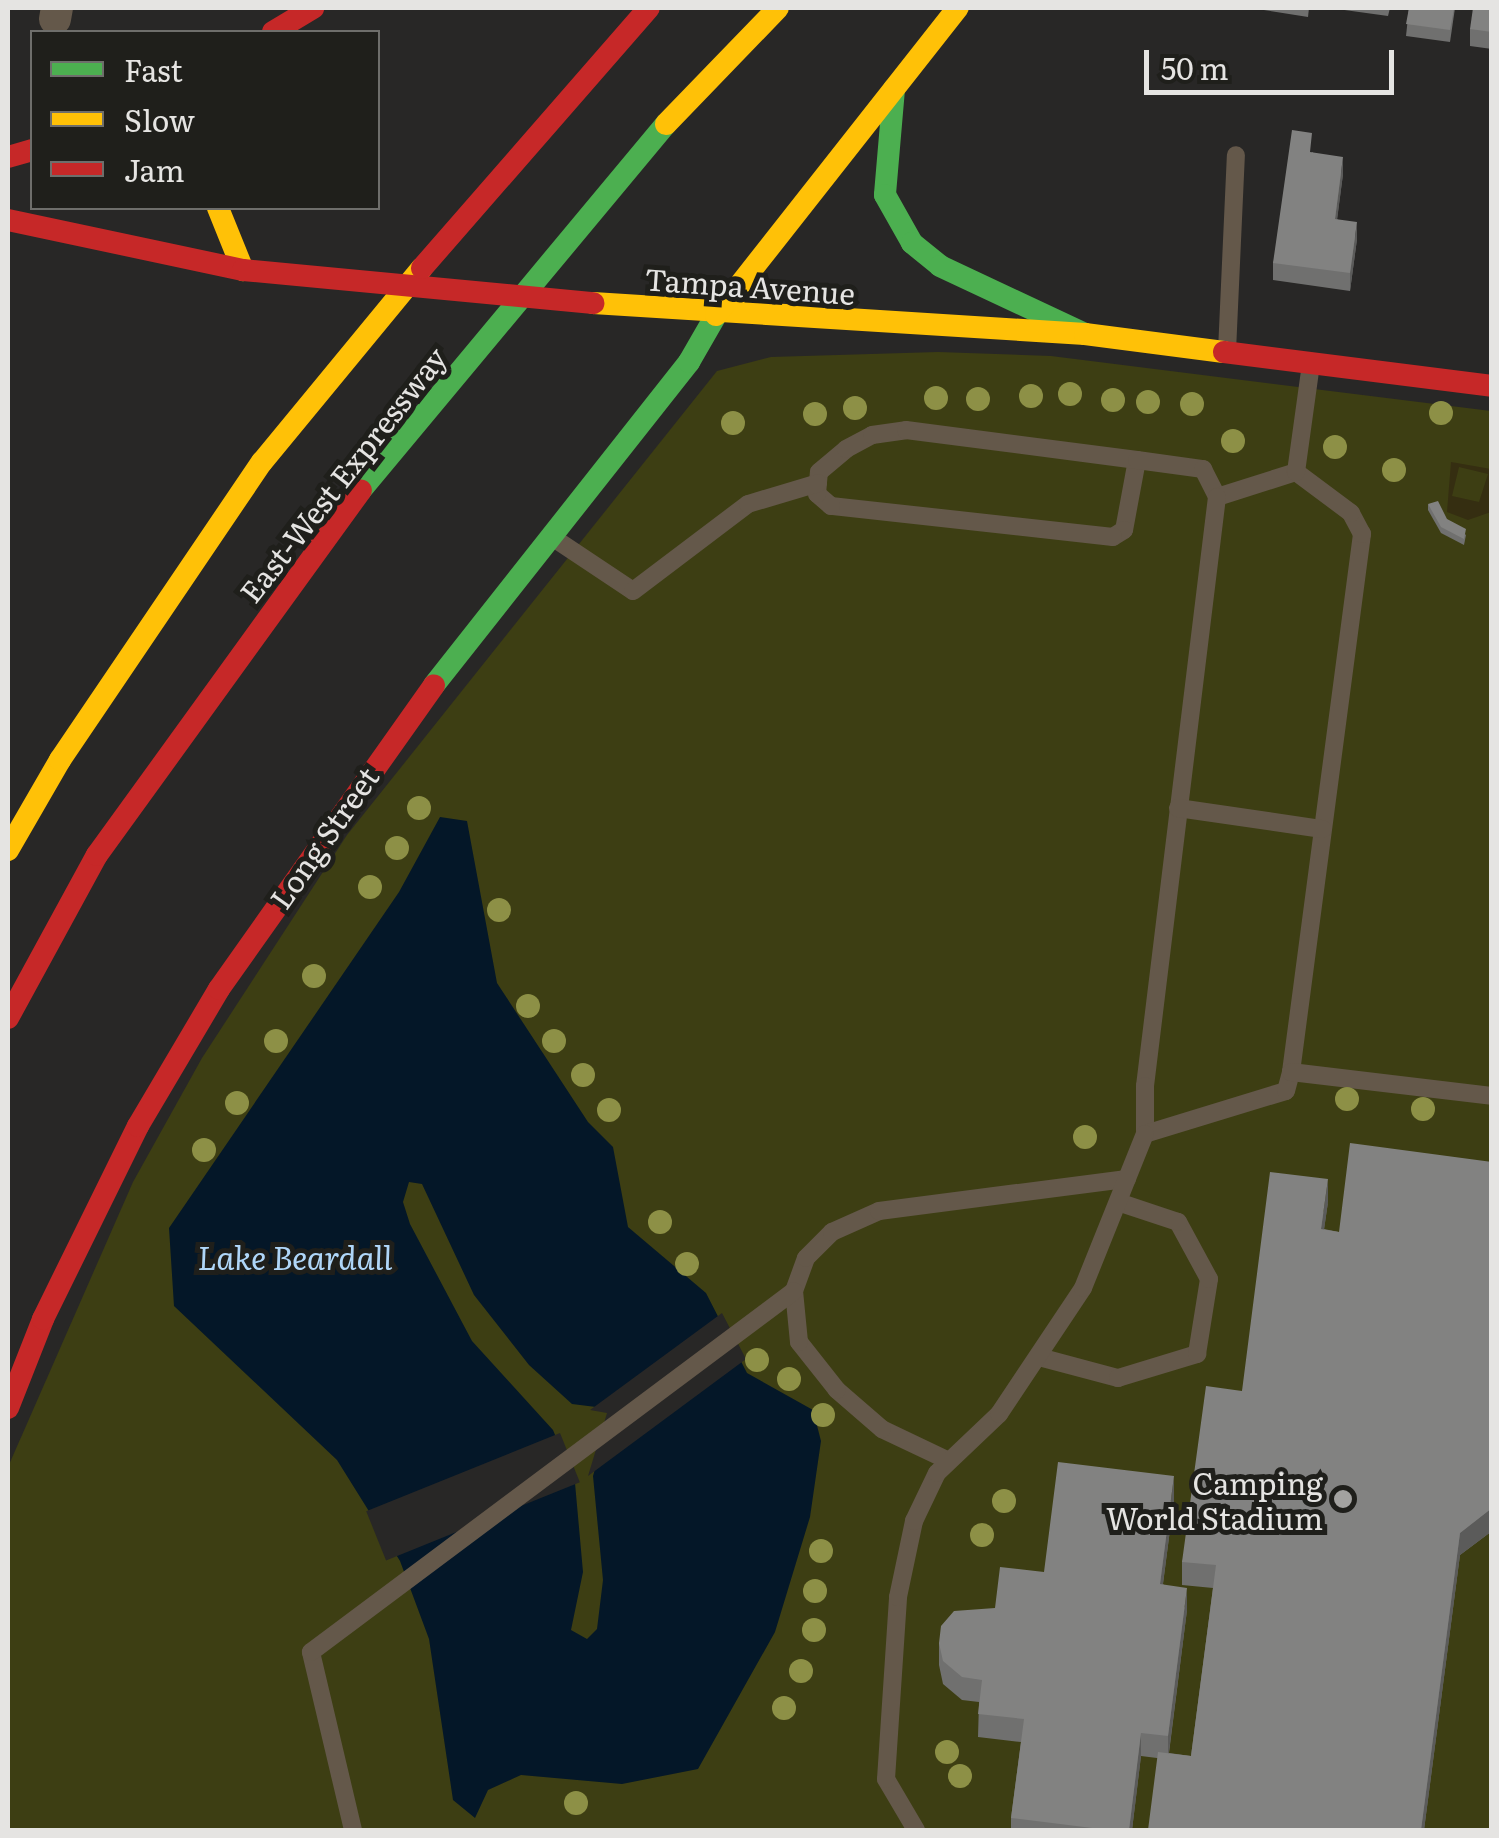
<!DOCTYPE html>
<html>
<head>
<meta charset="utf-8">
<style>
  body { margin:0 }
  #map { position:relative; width:1499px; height:1838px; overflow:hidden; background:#282726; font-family:Literata,serif }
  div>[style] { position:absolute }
  .green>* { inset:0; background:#3d3e13 }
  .sand>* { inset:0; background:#352e11 }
  .water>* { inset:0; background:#041728 }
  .pier>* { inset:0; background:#282726; transform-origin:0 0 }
  .lane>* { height:18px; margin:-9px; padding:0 9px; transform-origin:9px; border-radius:9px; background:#64584a }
  .street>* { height:32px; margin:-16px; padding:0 16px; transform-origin:16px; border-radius:16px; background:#64584a }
  .fast>* { height:22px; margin:-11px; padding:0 11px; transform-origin:11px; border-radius:11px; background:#4caf50 }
  .slow>* { height:22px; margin:-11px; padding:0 11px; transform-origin:11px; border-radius:11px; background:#ffc107 }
  .jam>* { height:22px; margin:-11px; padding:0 11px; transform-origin:11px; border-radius:11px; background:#c62828 }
  .trees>* { width:24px; height:24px; margin:-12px; border-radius:50%; background:#8d9046 }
  .wall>* { inset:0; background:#70706f }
  .shaded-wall>* { inset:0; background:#5b5b5a }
  .building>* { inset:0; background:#828281 }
  .dots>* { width:28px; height:28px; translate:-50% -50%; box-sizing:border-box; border:5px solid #1f1f1b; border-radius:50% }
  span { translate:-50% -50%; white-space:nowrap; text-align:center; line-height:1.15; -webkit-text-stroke:10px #1f1f1b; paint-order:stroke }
  .street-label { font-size:30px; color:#e5e4e2 }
  .poi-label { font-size:30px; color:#e5e4e2 }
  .right { translate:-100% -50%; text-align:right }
  .water-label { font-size:32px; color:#afd6f8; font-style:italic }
  .frame { position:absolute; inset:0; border:10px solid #e5e4e2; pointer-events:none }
  .legend { position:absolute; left:30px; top:30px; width:350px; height:180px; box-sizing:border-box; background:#1f1f1b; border:2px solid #6e6e6b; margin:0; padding:12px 18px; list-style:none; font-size:30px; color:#e5e4e2 }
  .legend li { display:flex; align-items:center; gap:20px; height:50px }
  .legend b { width:50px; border:2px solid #6e6e6b }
  .scale { position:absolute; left:1144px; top:50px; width:250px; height:45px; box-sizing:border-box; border:5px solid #e5e4e2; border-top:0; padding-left:12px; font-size:30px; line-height:35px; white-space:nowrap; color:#e5e4e2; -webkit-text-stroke:8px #1f1f1b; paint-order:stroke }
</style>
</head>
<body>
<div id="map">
  <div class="green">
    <div style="clip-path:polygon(938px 352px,1051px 356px,1491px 411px,1491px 1830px,8px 1830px,8px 1467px,133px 1182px,202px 1058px,347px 835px,717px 371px,771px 357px)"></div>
  </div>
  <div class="sand">
    <div style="clip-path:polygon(evenodd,1451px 462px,1491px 469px,1491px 512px,1468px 520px,1447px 512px,1451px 462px,1459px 467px,1488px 474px,1479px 502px,1452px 496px,1459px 467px)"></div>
  </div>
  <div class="water">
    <div style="clip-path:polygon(evenodd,440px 817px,467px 821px,497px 983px,588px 1122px,613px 1147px,628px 1227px,706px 1293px,747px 1373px,813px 1410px,821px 1441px,810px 1517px,775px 1632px,698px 1769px,622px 1784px,521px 1775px,488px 1790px,475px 1818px,453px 1800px,429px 1639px,400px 1561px,337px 1460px,174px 1306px,169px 1228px,399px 892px,440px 817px,409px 1182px,422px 1184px,474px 1295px,529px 1365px,572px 1404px,612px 1409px,593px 1476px,603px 1580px,597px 1629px,587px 1639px,571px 1630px,583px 1572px,575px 1483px,553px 1430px,472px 1341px,410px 1224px,403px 1202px,409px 1182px)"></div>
  </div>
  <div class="pier">
    <div style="clip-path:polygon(722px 1313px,746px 1359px,588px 1476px,607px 1413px,590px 1410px)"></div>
    <div style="left:560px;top:1433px;width:53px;height:209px;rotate:68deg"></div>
  </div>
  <div class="lane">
    <div style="left:1227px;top:351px;width:196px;rotate:-87.4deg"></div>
    <div style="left:1137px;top:460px;width:71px;rotate:100.5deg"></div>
    <div style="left:1124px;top:530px;width:13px;rotate:148deg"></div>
    <div style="left:1113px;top:537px;width:284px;rotate:-173.7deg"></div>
    <div style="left:831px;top:506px;width:18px;rotate:-139deg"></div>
    <div style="left:817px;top:494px;width:22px;rotate:-85deg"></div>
    <div style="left:819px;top:472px;width:35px;rotate:-40deg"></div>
    <div style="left:846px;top:449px;width:30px;rotate:-28deg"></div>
    <div style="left:872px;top:435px;width:34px;rotate:-8deg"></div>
    <div style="left:906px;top:430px;width:233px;rotate:7.4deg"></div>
    <div style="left:1137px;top:460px;width:67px;rotate:7.8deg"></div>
    <div style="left:1203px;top:469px;width:31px;rotate:63deg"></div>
    <div style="left:1296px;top:472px;width:83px;rotate:162.4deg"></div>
    <div style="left:1217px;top:497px;width:593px;rotate:96.97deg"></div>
    <div style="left:1145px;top:1086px;width:48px;rotate:90deg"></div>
    <div style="left:1145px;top:1134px;width:147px;rotate:-17deg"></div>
    <div style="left:1286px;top:1091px;width:20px;rotate:-75deg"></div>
    <div style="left:1291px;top:1072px;width:543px;rotate:-82.48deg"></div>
    <div style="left:1362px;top:534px;width:24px;rotate:-118deg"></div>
    <div style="left:1351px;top:513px;width:69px;rotate:-143.3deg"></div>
    <div style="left:1296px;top:472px;width:109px;rotate:-82.1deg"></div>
    <div style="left:552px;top:537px;width:97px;rotate:33.7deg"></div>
    <div style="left:633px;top:591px;width:144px;rotate:-37.1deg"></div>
    <div style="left:748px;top:504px;width:73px;rotate:-16.7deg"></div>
    <div style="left:1178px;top:808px;width:146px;rotate:8.3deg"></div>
    <div style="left:1291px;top:1072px;width:202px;rotate:6.8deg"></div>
    <div style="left:1039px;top:1357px;width:82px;rotate:14.9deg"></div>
    <div style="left:1118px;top:1378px;width:83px;rotate:-16.9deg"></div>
    <div style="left:1197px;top:1354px;width:76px;rotate:-80.9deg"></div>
    <div style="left:1209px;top:1279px;width:65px;rotate:-118.5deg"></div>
    <div style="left:1178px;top:1222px;width:63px;rotate:-161.6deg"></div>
    <div style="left:947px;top:1460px;width:72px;rotate:-154.5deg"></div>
    <div style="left:882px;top:1429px;width:60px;rotate:-139.1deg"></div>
    <div style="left:837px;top:1390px;width:61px;rotate:-128.4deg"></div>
    <div style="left:799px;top:1342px;width:51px;rotate:-95.6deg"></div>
    <div style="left:794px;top:1291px;width:35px;rotate:-70deg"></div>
    <div style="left:806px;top:1258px;width:37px;rotate:-45deg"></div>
    <div style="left:832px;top:1232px;width:51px;rotate:-24.1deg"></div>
    <div style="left:879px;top:1211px;width:250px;rotate:-7.4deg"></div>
    <div style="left:353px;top:1830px;width:183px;rotate:-103.3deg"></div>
    <div style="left:311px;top:1652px;width:603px;rotate:-36.77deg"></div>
    <div style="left:916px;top:1830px;width:59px;rotate:-120.5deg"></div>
    <div style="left:886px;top:1779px;width:182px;rotate:-86.2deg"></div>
    <div style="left:898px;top:1597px;width:78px;rotate:-78.1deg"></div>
    <div style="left:914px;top:1521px;width:53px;rotate:-64.4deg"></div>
    <div style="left:937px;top:1473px;width:86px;rotate:-43.6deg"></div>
    <div style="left:999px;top:1414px;width:151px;rotate:-56.3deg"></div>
    <div style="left:1083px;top:1288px;width:166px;rotate:-68.1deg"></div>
  </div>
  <div class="street">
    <div style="left:55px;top:19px;width:11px;rotate:-80deg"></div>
  </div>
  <div class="fast">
    <div style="left:894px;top:89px;width:106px;rotate:94.9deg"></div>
    <div style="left:885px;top:195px;width:55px;rotate:60.6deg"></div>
    <div style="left:912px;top:243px;width:36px;rotate:39deg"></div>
    <div style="left:940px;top:266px;width:160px;rotate:25.1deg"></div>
    <div style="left:361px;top:490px;width:476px;rotate:-50.2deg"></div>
    <div style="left:434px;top:685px;width:412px;rotate:-51.7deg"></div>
    <div style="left:689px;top:362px;width:54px;rotate:-60.1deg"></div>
  </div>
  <div class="slow">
    <div style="left:666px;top:124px;width:161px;rotate:-46deg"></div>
    <div style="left:218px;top:208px;width:67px;rotate:68deg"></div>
    <div style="left:593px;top:303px;width:493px;rotate:3.6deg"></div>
    <div style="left:1085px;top:334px;width:140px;rotate:7.4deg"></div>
    <div style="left:716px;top:315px;width:391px;rotate:-51.8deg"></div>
    <div style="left:8px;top:850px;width:104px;rotate:-60deg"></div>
    <div style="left:60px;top:760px;width:360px;rotate:-55.9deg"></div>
    <div style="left:262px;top:462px;width:251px;rotate:-50.5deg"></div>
  </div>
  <div class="jam">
    <div style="left:273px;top:32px;width:47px;rotate:-31deg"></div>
    <div style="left:8px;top:157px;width:25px;rotate:-16deg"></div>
    <div style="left:8px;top:220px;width:240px;rotate:12deg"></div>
    <div style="left:243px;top:270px;width:352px;rotate:5.4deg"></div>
    <div style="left:422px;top:268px;width:345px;rotate:-48.9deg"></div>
    <div style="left:1224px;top:352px;width:270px;rotate:7.2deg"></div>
    <div style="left:8px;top:1018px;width:186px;rotate:-61.4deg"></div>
    <div style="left:97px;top:855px;width:450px;rotate:-54.1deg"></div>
    <div style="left:8px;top:1408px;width:96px;rotate:-68.5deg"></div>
    <div style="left:43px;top:1319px;width:215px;rotate:-63.8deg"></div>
    <div style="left:138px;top:1126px;width:159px;rotate:-59.4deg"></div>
    <div style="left:219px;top:989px;width:372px;rotate:-54.7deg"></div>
  </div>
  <div class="trees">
    <div style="left:1070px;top:394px"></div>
    <div style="left:1031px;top:396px"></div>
    <div style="left:936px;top:398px"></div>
    <div style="left:978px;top:399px"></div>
    <div style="left:1113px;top:400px"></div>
    <div style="left:1148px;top:402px"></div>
    <div style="left:1192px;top:404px"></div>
    <div style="left:855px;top:408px"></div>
    <div style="left:1441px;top:413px"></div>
    <div style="left:815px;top:414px"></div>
    <div style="left:733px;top:423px"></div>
    <div style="left:1233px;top:441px"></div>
    <div style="left:1335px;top:447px"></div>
    <div style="left:1394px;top:470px"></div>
    <div style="left:419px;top:808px"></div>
    <div style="left:397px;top:848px"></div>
    <div style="left:370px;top:887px"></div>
    <div style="left:499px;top:910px"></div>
    <div style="left:314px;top:976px"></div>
    <div style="left:528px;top:1006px"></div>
    <div style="left:276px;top:1041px"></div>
    <div style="left:554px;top:1041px"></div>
    <div style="left:583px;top:1075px"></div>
    <div style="left:1347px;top:1099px"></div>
    <div style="left:237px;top:1103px"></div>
    <div style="left:1423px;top:1109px"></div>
    <div style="left:609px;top:1110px"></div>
    <div style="left:1085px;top:1137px"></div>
    <div style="left:204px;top:1150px"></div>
    <div style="left:660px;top:1222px"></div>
    <div style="left:687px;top:1264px"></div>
    <div style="left:757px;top:1360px"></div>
    <div style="left:789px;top:1379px"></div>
    <div style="left:823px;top:1415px"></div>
    <div style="left:1004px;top:1501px"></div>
    <div style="left:982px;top:1535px"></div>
    <div style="left:821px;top:1551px"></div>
    <div style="left:815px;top:1591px"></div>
    <div style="left:814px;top:1630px"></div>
    <div style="left:801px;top:1671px"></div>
    <div style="left:784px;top:1708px"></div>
    <div style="left:947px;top:1752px"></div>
    <div style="left:960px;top:1776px"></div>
    <div style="left:576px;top:1803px"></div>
  </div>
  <div class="wall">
    <div style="clip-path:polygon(1251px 8px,1309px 8px,1308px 17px)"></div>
    <div style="clip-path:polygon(1330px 8px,1390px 8px,1388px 16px)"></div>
    <div style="clip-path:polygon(1409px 8px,1455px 8px,1450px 42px,1406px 36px)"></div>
    <div style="clip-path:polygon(1492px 8px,1492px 49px,1470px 46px,1470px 29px)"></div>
    <div style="clip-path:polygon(1312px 152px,1343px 174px,1337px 219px,1357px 239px,1350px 291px,1273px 280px,1273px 263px)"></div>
    <div style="clip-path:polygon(1428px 504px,1466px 535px,1464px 545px,1441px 533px,1428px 510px)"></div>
    <div style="clip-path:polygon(1492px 1162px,1492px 1531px,1460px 1555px,1424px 1830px,1157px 1758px,1141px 1756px,1132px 1830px,1011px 1830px,1011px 1818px,1021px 1742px,978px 1737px,979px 1702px,962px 1700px,943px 1684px,939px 1665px,939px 1643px,995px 1608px,1044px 1572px,1174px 1499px,1163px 1584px,1187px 1610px,1169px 1753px,1191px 1756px,1213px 1588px,1182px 1585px,1182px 1562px,1242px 1391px,1328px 1202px,1324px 1229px,1339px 1232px)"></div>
  </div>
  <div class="shaded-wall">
    <div style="clip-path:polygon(1343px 157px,1343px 174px,1335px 236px,1335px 219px)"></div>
    <div style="clip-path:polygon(1357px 222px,1357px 239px,1350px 291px,1350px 273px)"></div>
    <div style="clip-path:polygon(1328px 1179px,1328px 1202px,1321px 1251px,1321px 1229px)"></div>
    <div style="clip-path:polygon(1174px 1476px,1174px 1499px,1160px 1606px,1160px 1584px)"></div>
    <div style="clip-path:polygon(1492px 1508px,1492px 1531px,1460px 1555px,1424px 1830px,1421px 1830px,1460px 1533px)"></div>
    <div style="clip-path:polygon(1187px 1588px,1187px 1610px,1168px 1759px,1168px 1736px)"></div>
    <div style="clip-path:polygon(1141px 1733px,1141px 1756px,1132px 1830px,1129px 1830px)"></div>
  </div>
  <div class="building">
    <div style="clip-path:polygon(1409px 8px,1454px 8px,1450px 30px,1406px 24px)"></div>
    <div style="clip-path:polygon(1473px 8px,1492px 8px,1492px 32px,1470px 29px)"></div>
    <div style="clip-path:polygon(1292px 130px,1312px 133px,1310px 152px,1343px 157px,1335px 219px,1357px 222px,1350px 273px,1273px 263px)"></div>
    <div style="clip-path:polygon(1438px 501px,1447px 519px,1466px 529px,1464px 539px,1441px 527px,1428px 504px)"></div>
    <div style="clip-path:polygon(1350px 1143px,1492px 1162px,1492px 1508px,1460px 1533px,1421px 1830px,1148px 1830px,1158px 1752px,1191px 1756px,1216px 1565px,1182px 1562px,1206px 1386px,1242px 1391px,1270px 1172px,1328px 1179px,1321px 1229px,1339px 1232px)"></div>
    <div style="clip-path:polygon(1058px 1462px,1174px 1476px,1160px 1584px,1187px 1588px,1168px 1736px,1141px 1733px,1129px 1830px,1108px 1830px,1011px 1818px,1024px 1719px,978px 1714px,982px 1680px,962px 1677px,943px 1661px,939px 1643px,941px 1626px,954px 1611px,995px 1608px,1000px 1567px,1044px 1572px)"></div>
  </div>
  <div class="dots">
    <div style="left:1343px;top:1499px;background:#a3a2a0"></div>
  </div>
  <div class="street-label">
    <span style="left:750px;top:285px;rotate:4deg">Tampa Avenue</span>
    <span style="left:342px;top:474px;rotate:-52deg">East-West Expressway</span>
    <span style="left:323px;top:837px;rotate:-55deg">Long Street</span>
  </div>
  <div class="poi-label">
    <span class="right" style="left:1323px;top:1499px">Camping<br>World Stadium</span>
  </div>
  <div class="water-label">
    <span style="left:295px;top:1256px">Lake Beardall</span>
  </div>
  <div class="frame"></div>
  <ul class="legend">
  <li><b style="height:12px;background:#4caf50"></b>Fast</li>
  <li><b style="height:12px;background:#ffc107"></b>Slow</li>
  <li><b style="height:12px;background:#c62828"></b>Jam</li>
  </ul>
  <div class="scale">50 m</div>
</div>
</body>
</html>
